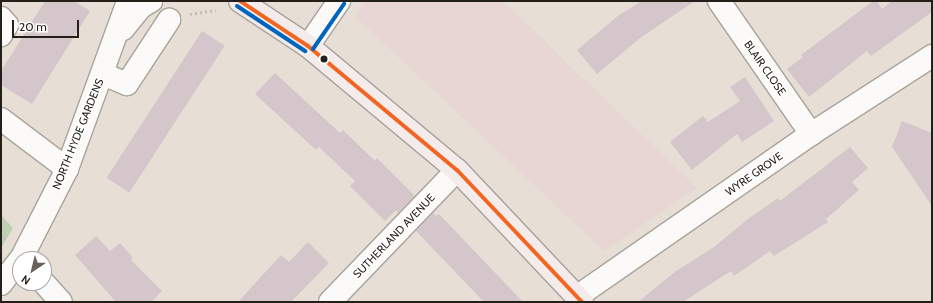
<!DOCTYPE html>
<html>
<head>
<meta charset="utf-8">
<style>
  body { margin:0 }
  #map { position:relative; width:933px; height:303px; overflow:hidden; background:#e7ded5; font-family:Cabin,sans-serif }
  div>[style] { position:absolute }
  .commercial>* { inset:0; background:#e8d6d4 }
  .green>* { inset:0; background:#bfcfb3 }
  .building>* { inset:0; background:#d4c6cb; transform-origin:0 0 }
  .path>* { height:2.5px; margin-top:-1.25px; transform-origin:0; background:repeating-linear-gradient(90deg,#c1bebb 0 2px,transparent 0 5px) }
  .roads { filter:drop-shadow(1px 0 #a8a29b) drop-shadow(-1px 0 #a8a29b) drop-shadow(0 1px #a8a29b) drop-shadow(0 -1px #a8a29b) }
  .minor>* { height:22px; margin:-11px; padding:0 11px; transform-origin:11px; border-radius:11px; background:#fbfaf9 }
  .major>* { height:22px; margin:-11px; padding:0 11px; transform-origin:11px; border-radius:11px; background:#f4ebeb }
  .bus-1>* { height:4px; margin:-2px; padding:0 2px; transform-origin:2px; border-radius:2px; background:#f26522 }
  .bus-2>* { height:4px; margin:-2px; padding:0 2px; transform-origin:2px; border-radius:2px; background:#0065bd }
  .dots>* { width:11px; height:11px; translate:-50% -50%; box-sizing:border-box; border:2px solid #fff; border-radius:50% }
  span { translate:-50% -50%; white-space:nowrap; text-align:center; line-height:1.15; -webkit-text-stroke:3.5px #fff; paint-order:stroke }
  .street-label { font-size:11px; color:#251f19 }
  .frame { position:absolute; inset:0; border:2px solid #251f19; pointer-events:none }
  .north { position:absolute; left:12px; top:251px; width:40px; height:40px; box-sizing:border-box; background:#fff; border:1px solid #a8a5a3; border-radius:50%; rotate:215deg; font-size:11px; font-weight:700; line-height:16px; text-align:center; color:#251f19 }
  .north::after { content:''; display:block; margin:auto; width:14px; height:18px; background:#69625b; clip-path:polygon(50% 0,100% 100%,50% 72%,0 100%) }
  .scale { position:absolute; left:12px; top:20px; width:67px; height:18px; box-sizing:border-box; border:2px solid #251f19; border-top:0; padding-left:5px; font-size:12px; line-height:14px; white-space:nowrap; color:#251f19; -webkit-text-stroke:3px #fff; paint-order:stroke }
</style>
</head>
<body>
<div id="map">
  <div class="commercial">
    <div style="clip-path:polygon(366px 1px,503px 1px,697px 188px,604px 251px,356px 17px)"></div>
  </div>
  <div class="green">
    <div style="clip-path:polygon(1px 215px,13px 228px,1px 248px)"></div>
  </div>
  <div class="building">
    <div style="clip-path:polygon(45px 1px,74px 1px,90px 11px,32px 104px,1px 85px,1px 71px)"></div>
    <div style="clip-path:polygon(642px 1px,695px 1px,640px 38px,597px 74px,577px 50px,619px 15px)"></div>
    <div style="clip-path:polygon(873px 1px,877px 1px,882px 9px,892px 1px,932px 1px,932px 12px,871px 56px,867px 51px,809px 97px,787px 69px,803px 57px,801px 55px)"></div>
    <div style="left:202px;top:31px;width:27px;height:175px;rotate:33deg"></div>
    <div style="clip-path:polygon(275px 73px,340px 133px,343px 130px,375px 161px,377px 158px,415px 196px,398px 213px,396px 210px,385px 221px,350px 186px,355px 181px,319px 147px,316px 150px,255px 94px)"></div>
    <div style="clip-path:polygon(745px 77px,774px 121px,742px 142px,737px 134px,692px 170px,670px 142px,703px 116px,708px 122px,740px 101px,730px 87px)"></div>
    <div style="clip-path:polygon(902px 121px,932px 133px,932px 206px,892px 147px)"></div>
    <div style="clip-path:polygon(850px 147px,868px 168px,852px 182px,859px 190px,826px 219px,828px 222px,774px 256px,770px 251px,734px 276px,731px 271px,683px 302px,638px 302px,676px 271px,714px 247px,748px 219px,778px 198px,780px 201px)"></div>
    <div style="clip-path:polygon(433px 213px,436px 216px,439px 214px,523px 302px,484px 302px,416px 231px)"></div>
    <div style="clip-path:polygon(96px 236px,110px 251px,120px 243px,133px 258px,131px 260px,162px 291px,151px 302px,116px 302px,75px 255px)"></div>
    <div style="clip-path:polygon(308px 242px,329px 263px,291px 302px,238px 302px,281px 255px,289px 262px)"></div>
  </div>
  <div class="path">
    <div style="left:190px;top:14px;width:26px;rotate:-9deg"></div>
    <div style="left:1px;top:234px;width:8px;rotate:50deg"></div>
  </div>
  <div class="roads">
    <div class="minor">
      <div style="left:719px;top:1px;width:162px;rotate:55.3deg"></div>
      <div style="left:1px;top:18px;width:9px;rotate:49deg"></div>
      <div style="left:7px;top:25px;width:12px;rotate:121deg"></div>
      <div style="left:123px;top:29px;width:28px;rotate:-51deg"></div>
      <div style="left:141px;top:7px;width:12px;rotate:-31deg"></div>
      <div style="left:308px;top:46px;width:55px;rotate:-55.4deg"></div>
      <div style="left:103px;top:74px;width:26px;rotate:23deg"></div>
      <div style="left:127px;top:84px;width:77px;rotate:-56.7deg"></div>
      <div style="left:1px;top:119px;width:83px;rotate:37.1deg"></div>
      <div style="left:21px;top:259px;width:101px;rotate:-62.9deg"></div>
      <div style="left:67px;top:169px;width:179px;rotate:-70deg"></div>
      <div style="left:44px;top:283px;width:25px;rotate:48deg"></div>
      <div style="left:1px;top:284px;width:31px;rotate:-52deg"></div>
      <div style="left:578px;top:296px;width:284px;rotate:-34.8deg"></div>
      <div style="left:811px;top:134px;width:144px;rotate:-32.8deg"></div>
      <div style="left:330px;top:302px;width:183px;rotate:-46.1deg"></div>
    </div>
    <div class="major">
      <div style="left:240px;top:1px;width:82px;rotate:33.5deg"></div>
      <div style="left:308px;top:46px;width:194px;rotate:39.8deg"></div>
      <div style="left:457px;top:170px;width:182px;rotate:46.6deg"></div>
    </div>
  </div>
  <div class="bus-1">
    <div style="left:240px;top:1px;width:82px;rotate:33.5deg"></div>
    <div style="left:308px;top:46px;width:194px;rotate:39.8deg"></div>
    <div style="left:457px;top:170px;width:182px;rotate:46.6deg"></div>
  </div>
  <div class="bus-2">
    <div style="left:237px;top:6px;width:82px;rotate:33.5deg"></div>
    <div style="left:313px;top:49px;width:55px;rotate:-55.4deg"></div>
  </div>
  <div class="dots">
    <div style="left:324px;top:59px;background:#251f19"></div>
  </div>
  <div class="street-label">
    <span style="left:765px;top:68px;rotate:55deg">BLAIR CLOSE</span>
    <span style="left:78px;top:134px;rotate:-68deg">NORTH HYDE GARDENS</span>
    <span style="left:754px;top:174px;rotate:-35deg">WYRE GROVE</span>
    <span style="left:394px;top:236px;rotate:-46deg">SUTHERLAND AVENUE</span>
  </div>
  <div class="frame"></div>
  <div class="north">N</div>
  <div class="scale">20 m</div>
</div>
</body>
</html>
